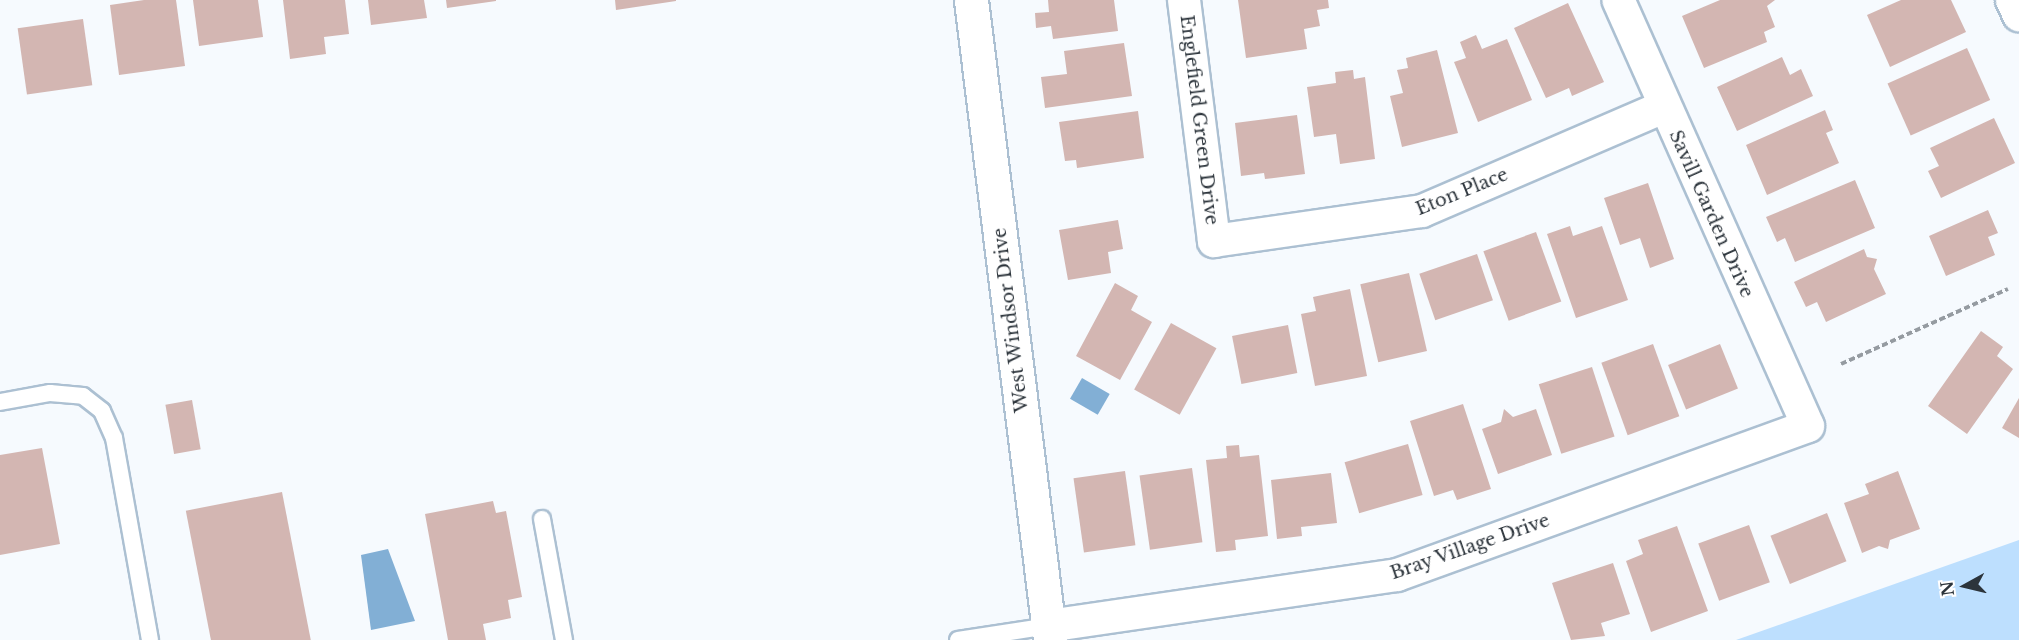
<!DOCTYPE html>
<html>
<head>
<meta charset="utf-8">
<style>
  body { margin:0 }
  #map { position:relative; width:2019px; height:640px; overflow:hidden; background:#f6fafe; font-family:"Libre Baskerville",serif }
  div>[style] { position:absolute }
  .green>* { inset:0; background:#bddffe }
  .water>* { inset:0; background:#82afd5; transform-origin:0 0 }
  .building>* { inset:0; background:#d3b6b2; transform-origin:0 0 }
  .path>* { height:4px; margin-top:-2px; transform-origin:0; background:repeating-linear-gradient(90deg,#959ba1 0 6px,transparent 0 9px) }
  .roads { filter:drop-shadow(2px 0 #acc0d2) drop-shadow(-2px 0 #acc0d2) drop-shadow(0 2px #acc0d2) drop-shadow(0 -2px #acc0d2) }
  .lane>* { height:16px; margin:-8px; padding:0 8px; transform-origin:8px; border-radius:8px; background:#fff }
  .street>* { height:32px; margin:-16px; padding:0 16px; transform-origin:16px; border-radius:16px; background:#fff }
  .secondary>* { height:33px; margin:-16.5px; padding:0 16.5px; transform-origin:16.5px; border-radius:16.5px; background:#fff }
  span { translate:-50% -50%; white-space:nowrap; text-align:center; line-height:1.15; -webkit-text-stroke:4.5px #fff; paint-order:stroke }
  .street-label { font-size:18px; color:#2c343b }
  .north { position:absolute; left:1935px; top:556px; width:60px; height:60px; -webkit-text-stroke:4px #fff; paint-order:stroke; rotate:262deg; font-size:16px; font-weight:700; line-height:24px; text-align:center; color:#2c343b }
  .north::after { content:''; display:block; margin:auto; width:21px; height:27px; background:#2c343b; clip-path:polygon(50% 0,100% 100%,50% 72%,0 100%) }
</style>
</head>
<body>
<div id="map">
  <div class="green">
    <div style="clip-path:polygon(2019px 540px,2019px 640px,1736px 640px)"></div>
  </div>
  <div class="water">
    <div style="left:1082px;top:378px;width:32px;height:24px;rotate:30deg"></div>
    <div style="clip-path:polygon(388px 549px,415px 621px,371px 630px,361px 555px)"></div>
  </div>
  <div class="building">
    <div style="clip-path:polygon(144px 0,176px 0,185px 66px,119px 75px,110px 5px)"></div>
    <div style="clip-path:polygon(193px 0,258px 0,263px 37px,199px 46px)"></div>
    <div style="clip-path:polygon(283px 0,345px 0,349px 34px,324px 37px,326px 54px,290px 59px)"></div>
    <div style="clip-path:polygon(368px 0,424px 0,427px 18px,371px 25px)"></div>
    <div style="clip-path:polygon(446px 0,496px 0,496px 1px,447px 8px)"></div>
    <div style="clip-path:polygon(615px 0,676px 0,676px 1px,616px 10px)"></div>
    <div style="clip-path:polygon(1048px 0,1114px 0,1118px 31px,1053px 39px,1051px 26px,1036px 28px,1035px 13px,1049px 12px)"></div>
    <div style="clip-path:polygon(1238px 0,1328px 0,1329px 8px,1317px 10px,1320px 26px,1304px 29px,1307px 49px,1246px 58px)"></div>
    <div style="clip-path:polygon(1720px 0,1775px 0,1767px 6px,1775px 27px,1764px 32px,1767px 42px,1704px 68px,1682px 16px)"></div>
    <div style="clip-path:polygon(1901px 0,1951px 0,1966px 32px,1890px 67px,1867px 15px)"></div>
    <div style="clip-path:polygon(1568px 3px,1604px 82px,1572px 96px,1569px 88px,1546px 98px,1514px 28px)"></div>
    <div style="left:83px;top:19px;width:67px;height:66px;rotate:82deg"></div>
    <div style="clip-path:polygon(1476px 35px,1482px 49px,1507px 39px,1532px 100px,1478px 122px,1454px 62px,1466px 58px,1460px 42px)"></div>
    <div style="clip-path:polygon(1124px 43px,1132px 96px,1045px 108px,1041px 77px,1067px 74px,1064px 51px)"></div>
    <div style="left:1967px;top:48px;width:57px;height:87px;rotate:66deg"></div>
    <div style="clip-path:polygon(1437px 50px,1458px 133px,1402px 147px,1390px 96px,1403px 93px,1397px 70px,1408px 68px,1406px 58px)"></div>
    <div style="clip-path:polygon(1782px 57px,1790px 75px,1801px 69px,1813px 96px,1737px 131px,1717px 87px)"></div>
    <div style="clip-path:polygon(1353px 70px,1354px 79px,1365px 77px,1375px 159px,1340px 164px,1336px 134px,1314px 137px,1307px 87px,1336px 83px,1335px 72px)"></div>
    <div style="clip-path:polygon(1825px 110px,1833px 130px,1826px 133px,1839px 163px,1767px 195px,1746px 145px)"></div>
    <div style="clip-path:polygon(1138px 111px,1144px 158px,1077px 168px,1076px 160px,1065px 161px,1059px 122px)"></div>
    <div style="clip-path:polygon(1297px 115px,1305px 174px,1265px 179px,1264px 173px,1241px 176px,1235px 123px)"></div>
    <div style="clip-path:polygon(1994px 118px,2015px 163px,1941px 198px,1928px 171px,1939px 166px,1930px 148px)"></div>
    <div style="clip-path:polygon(1855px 180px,1875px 228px,1795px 262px,1785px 238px,1777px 242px,1766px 217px)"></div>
    <div style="clip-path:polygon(1648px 183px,1674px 259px,1650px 268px,1640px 238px,1620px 245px,1604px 198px)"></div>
    <div style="clip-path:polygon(1988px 210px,1998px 233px,1988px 237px,1995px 255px,1946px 276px,1929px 236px)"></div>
    <div style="clip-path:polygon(1118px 220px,1123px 249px,1108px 252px,1111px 273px,1068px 280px,1059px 230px)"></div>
    <div style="clip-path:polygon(1570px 226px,1573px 236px,1602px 226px,1628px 300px,1576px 318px,1547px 234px)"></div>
    <div style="left:1536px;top:232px;width:74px;height:56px;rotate:70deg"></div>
    <div style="clip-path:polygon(1864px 249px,1867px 257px,1877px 259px,1874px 269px,1886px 294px,1826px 322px,1817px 302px,1806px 307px,1794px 282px)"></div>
    <div style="left:1477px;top:254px;width:49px;height:61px;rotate:71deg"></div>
    <div style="left:1409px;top:273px;width:80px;height:50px;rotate:77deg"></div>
    <div style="clip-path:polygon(1115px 283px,1138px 296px,1131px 310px,1152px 322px,1120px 380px,1076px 356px)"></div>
    <div style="clip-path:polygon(1350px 289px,1367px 376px,1315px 386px,1301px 314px,1316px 311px,1313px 297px)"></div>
    <div style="left:1171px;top:323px;width:52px;height:76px;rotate:29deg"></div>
    <div style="left:1288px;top:325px;width:49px;height:57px;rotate:79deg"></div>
    <div style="clip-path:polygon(1981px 331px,2003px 347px,1997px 356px,2013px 369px,1967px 434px,1928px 406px)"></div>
    <div style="left:1653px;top:344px;width:77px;height:55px;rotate:70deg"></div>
    <div style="left:1720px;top:344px;width:48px;height:56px;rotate:68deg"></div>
    <div style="left:1592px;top:367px;width:73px;height:56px;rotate:72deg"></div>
    <div style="clip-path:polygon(2019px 398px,2019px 438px,2002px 428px)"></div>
    <div style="left:192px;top:400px;width:50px;height:27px;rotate:80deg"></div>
    <div style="clip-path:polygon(1463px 404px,1491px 489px,1457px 500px,1453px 490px,1434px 496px,1410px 421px)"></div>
    <div style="clip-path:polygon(1504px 409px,1513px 417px,1536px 409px,1552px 455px,1498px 474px,1482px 429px,1501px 422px)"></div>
    <div style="left:1408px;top:444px;width:53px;height:66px;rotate:74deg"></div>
    <div style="clip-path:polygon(1239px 445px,1240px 457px,1259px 455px,1268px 536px,1235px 540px,1236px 550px,1216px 552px,1206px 460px,1227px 458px,1226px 446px)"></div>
    <div style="clip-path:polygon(42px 448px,60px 544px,0 555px,0 455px)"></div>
    <div style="left:1192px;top:468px;width:75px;height:53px;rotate:82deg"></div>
    <div style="left:1125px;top:471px;width:75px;height:52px;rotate:82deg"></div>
    <div style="clip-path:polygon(1898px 471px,1920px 529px,1890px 540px,1888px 549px,1879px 546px,1862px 553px,1844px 503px,1869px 494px,1865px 484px)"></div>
    <div style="clip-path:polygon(1331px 473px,1337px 523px,1301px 527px,1302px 536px,1277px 539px,1271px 480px)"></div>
    <div style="left:282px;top:492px;width:151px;height:98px;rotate:79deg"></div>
    <div style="clip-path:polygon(493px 501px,496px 513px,506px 511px,522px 597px,508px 600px,511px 618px,483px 624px,486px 640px,448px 640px,425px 514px)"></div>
    <div style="left:1827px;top:513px;width:52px;height:61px;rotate:68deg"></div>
    <div style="left:1749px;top:525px;width:61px;height:54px;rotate:70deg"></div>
    <div style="clip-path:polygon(1677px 526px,1708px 611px,1651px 632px,1626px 561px,1643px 554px,1638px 540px)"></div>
    <div style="clip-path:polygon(1613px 563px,1630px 614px,1601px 623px,1605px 636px,1571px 640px,1552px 583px)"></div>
  </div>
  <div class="path">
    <div style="left:1841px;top:364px;width:183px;rotate:-24.2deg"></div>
  </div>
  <div class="roads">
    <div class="lane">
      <div style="left:0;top:402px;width:51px;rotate:-10.2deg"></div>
      <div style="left:50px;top:393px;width:33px;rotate:5deg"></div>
      <div style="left:83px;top:396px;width:24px;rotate:38deg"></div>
      <div style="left:102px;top:411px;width:30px;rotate:66deg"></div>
      <div style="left:114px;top:438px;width:205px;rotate:79.9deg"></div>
      <div style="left:542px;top:519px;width:123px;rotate:79.7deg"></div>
      <div style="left:958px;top:640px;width:91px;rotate:-8.8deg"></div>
    </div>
    <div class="street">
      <div style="left:1184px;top:0;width:243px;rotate:82.9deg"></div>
      <div style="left:1214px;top:241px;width:210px;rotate:-8.2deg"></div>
      <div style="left:1422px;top:211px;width:262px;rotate:-23.3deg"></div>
      <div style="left:2012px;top:0;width:17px;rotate:65deg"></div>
      <div style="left:1048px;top:626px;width:353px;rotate:-8.3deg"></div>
      <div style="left:1397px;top:575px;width:437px;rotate:-19.9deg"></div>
      <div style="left:1808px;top:426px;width:466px;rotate:-114deg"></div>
    </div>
    <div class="secondary">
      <div style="left:971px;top:0;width:645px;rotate:82.96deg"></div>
    </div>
  </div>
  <div class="street-label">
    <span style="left:1199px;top:120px;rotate:83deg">Englefield Green Drive</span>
    <span style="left:1462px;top:192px;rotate:-22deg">Eton Place</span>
    <span style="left:1711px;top:214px;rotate:66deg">Savill Garden Drive</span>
    <span style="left:1011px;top:320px;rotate:-97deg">West Windsor Drive</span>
    <span style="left:1470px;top:547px;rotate:-19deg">Bray Village Drive</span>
  </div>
  <div class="north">N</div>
</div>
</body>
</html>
